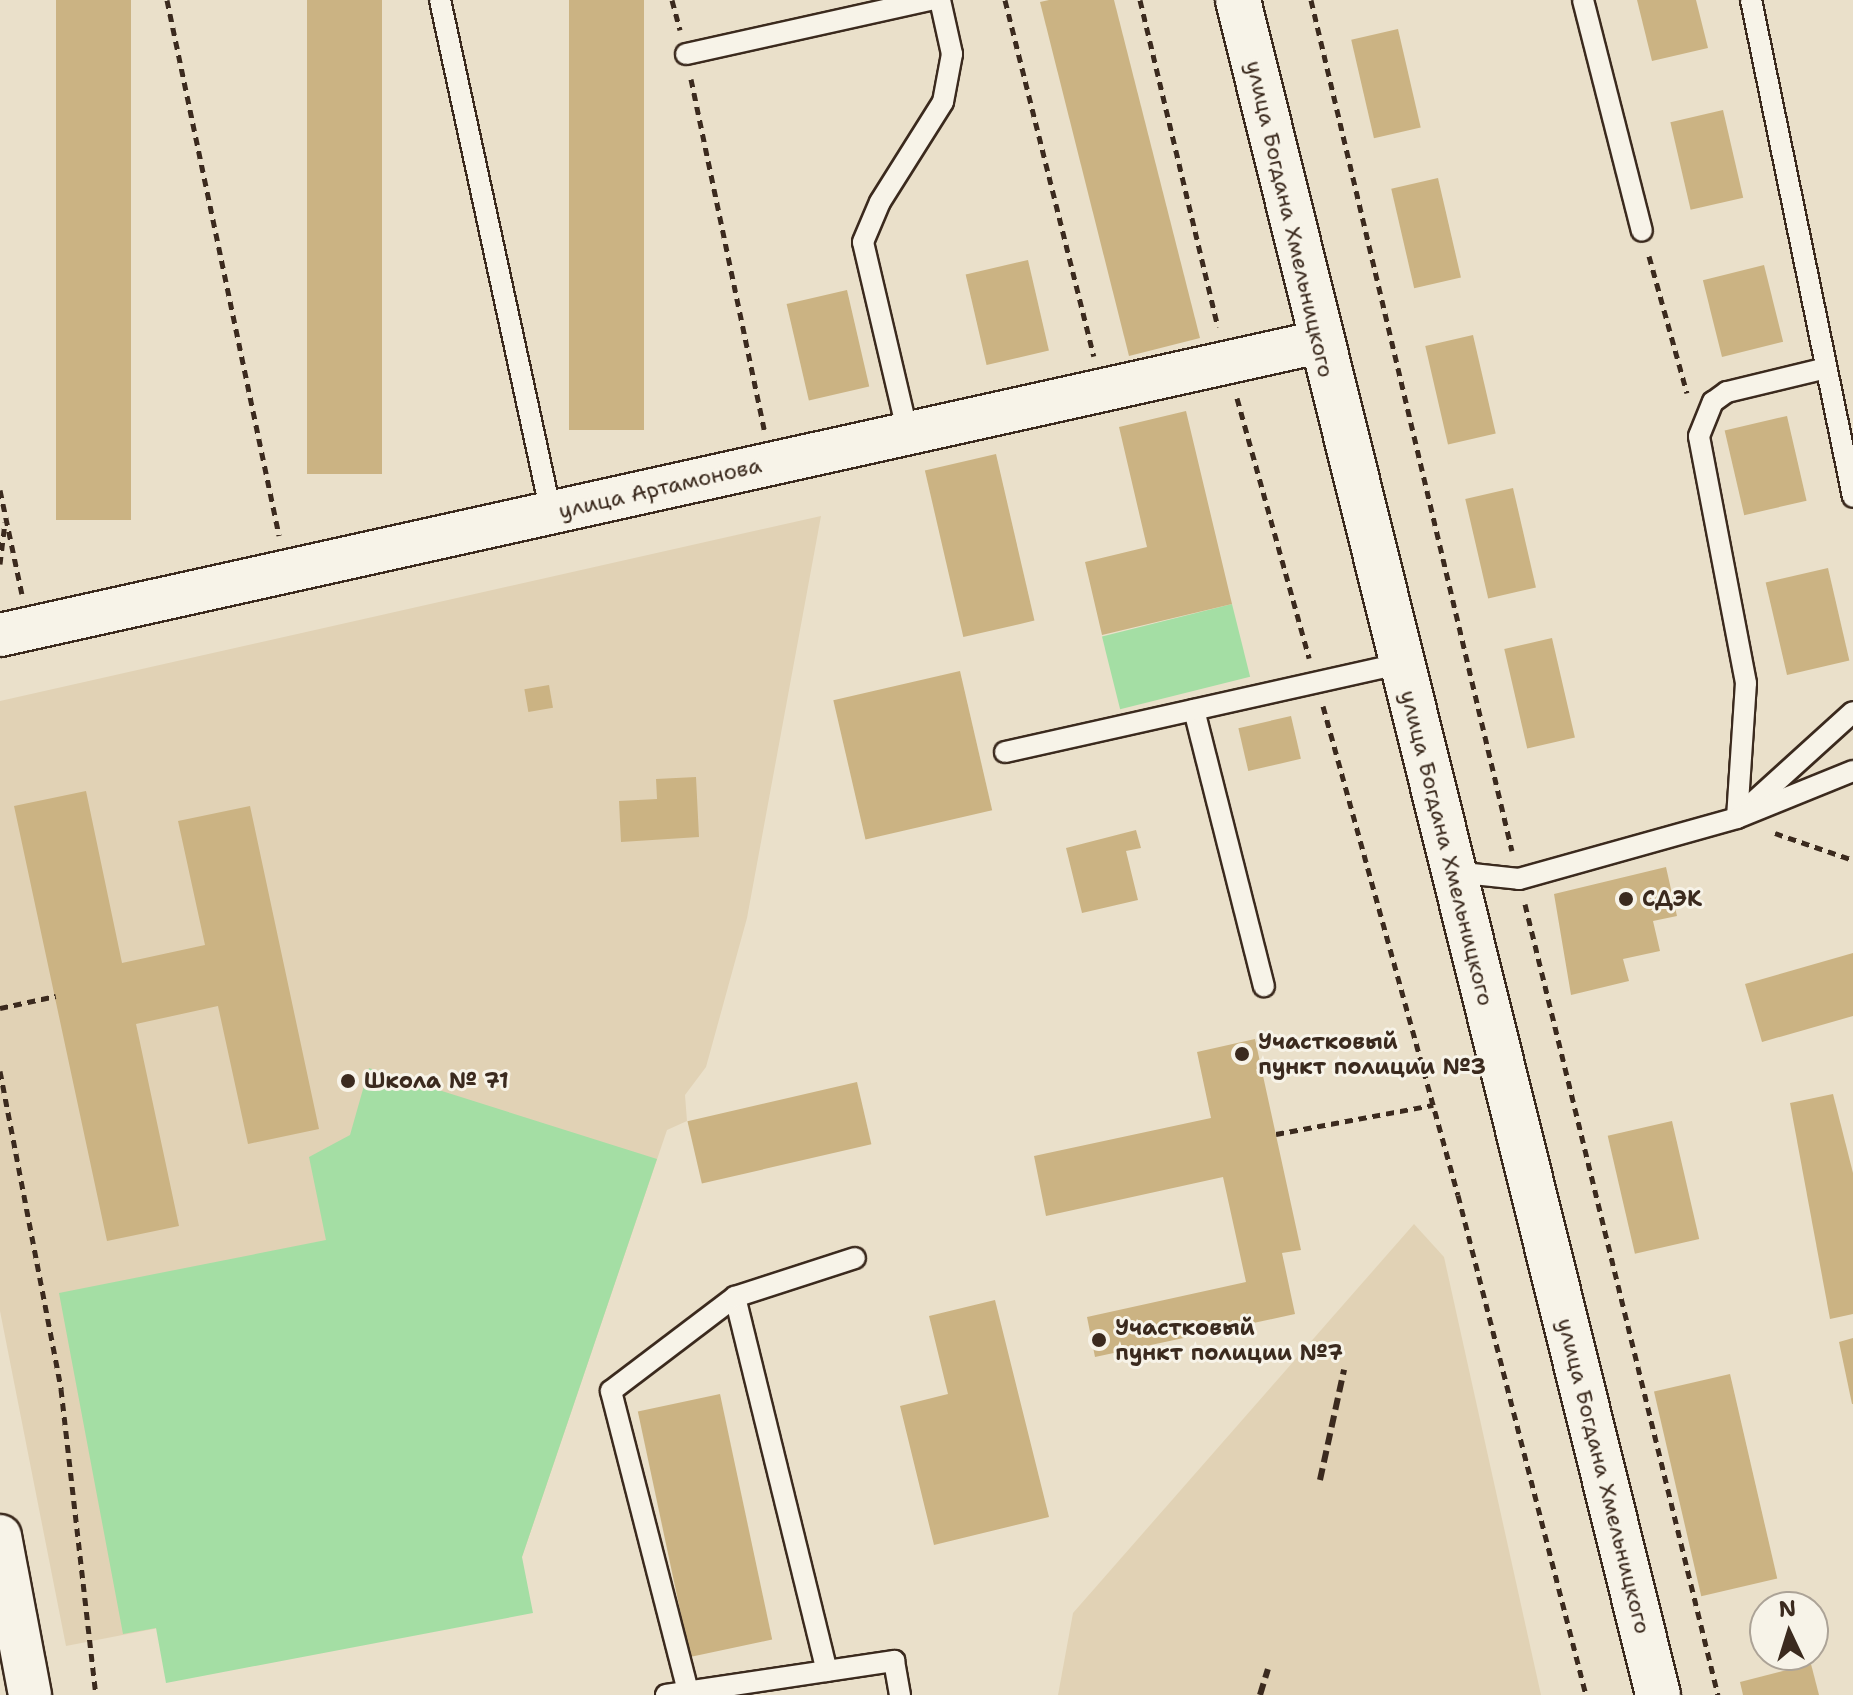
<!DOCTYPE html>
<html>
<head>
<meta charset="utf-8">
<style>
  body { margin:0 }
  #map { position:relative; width:1853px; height:1695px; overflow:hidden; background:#eae0ca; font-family:"Shantell Sans",sans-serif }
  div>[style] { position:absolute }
  .built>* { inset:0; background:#e1d2b5 }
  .green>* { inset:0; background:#a4dea4; transform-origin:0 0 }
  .building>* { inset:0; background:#cbb383; transform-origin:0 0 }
  .path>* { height:5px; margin-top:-2.5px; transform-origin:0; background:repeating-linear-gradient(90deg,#3b2a1e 0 8px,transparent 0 14px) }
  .roads { filter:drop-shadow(2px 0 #3b2a1e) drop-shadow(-2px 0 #3b2a1e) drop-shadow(0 2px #3b2a1e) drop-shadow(0 -2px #3b2a1e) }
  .service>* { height:20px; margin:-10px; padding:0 10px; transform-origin:10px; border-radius:10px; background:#f7f3e8 }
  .minor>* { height:42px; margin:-21px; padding:0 21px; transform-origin:21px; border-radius:21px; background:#f7f3e8 }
  .secondary>* { height:44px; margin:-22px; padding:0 22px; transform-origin:22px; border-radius:22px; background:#f7f3e8 }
  .rail>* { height:6px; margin-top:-3px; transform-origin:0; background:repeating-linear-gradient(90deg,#3b2a1e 0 12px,transparent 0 18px) }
  .dots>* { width:22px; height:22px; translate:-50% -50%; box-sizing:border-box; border:4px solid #f7f3e8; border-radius:50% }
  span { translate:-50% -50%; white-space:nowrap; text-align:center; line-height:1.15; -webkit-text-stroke:6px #f7f3e8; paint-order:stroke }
  .street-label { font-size:22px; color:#3b2a1e }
  .poi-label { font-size:22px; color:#3b2a1e; font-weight:700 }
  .left { translate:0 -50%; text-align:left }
  .north { position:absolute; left:1749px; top:1591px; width:80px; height:80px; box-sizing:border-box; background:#f7f3e8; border:2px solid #aca397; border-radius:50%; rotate:356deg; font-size:22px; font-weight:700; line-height:32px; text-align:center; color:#3b2a1e }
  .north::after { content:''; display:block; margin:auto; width:28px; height:36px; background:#3b2a1e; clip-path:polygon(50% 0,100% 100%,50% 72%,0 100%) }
</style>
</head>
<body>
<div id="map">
  <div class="built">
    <div style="clip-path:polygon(821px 516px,747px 918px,706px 1067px,685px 1095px,687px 1121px,667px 1130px,522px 1557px,66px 1646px,0 1311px,0 701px)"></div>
    <div style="clip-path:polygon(1414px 1224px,1444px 1257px,1541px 1695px,1058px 1695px,1073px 1613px)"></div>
  </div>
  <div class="green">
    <div style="left:1232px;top:604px;width:75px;height:134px;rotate:76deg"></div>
    <div style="clip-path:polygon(369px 1068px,657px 1159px,522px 1557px,533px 1613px,166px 1683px,156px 1628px,123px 1634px,59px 1293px,326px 1240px,309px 1157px,350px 1135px)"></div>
  </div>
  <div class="building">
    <div style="left:56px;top:0;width:75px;height:520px"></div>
    <div style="left:307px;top:0;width:75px;height:474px"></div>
    <div style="left:569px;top:0;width:75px;height:430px"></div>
    <div style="clip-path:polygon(1049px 0,1114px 0,1200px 338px,1129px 356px,1040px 2px)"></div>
    <div style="clip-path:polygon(1637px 0,1696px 0,1708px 48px,1652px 61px)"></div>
    <div style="left:1398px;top:29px;width:101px;height:48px;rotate:77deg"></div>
    <div style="left:1723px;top:110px;width:90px;height:54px;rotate:77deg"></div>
    <div style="left:1438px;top:178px;width:102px;height:48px;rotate:77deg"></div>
    <div style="left:1028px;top:260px;width:93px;height:64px;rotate:77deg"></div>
    <div style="left:1764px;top:265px;width:79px;height:63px;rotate:76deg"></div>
    <div style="left:847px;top:290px;width:99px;height:62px;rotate:77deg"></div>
    <div style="left:1473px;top:335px;width:101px;height:49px;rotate:77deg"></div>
    <div style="clip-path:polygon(1186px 411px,1232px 604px,1102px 635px,1085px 562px,1147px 547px,1119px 427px)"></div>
    <div style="left:1787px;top:416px;width:87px;height:64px;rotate:77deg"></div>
    <div style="left:996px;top:454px;width:171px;height:73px;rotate:77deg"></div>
    <div style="left:1513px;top:488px;width:102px;height:49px;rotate:77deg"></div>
    <div style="left:1828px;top:568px;width:95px;height:64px;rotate:77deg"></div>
    <div style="left:1552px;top:638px;width:102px;height:49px;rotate:77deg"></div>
    <div style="left:960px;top:671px;width:143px;height:130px;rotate:77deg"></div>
    <div style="left:549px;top:685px;width:23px;height:25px;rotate:80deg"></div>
    <div style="left:1291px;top:716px;width:44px;height:54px;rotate:77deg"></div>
    <div style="clip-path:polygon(696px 777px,699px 837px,621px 842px,619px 801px,657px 799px,656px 779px)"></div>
    <div style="clip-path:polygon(86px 791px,122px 963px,205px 945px,178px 821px,250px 806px,319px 1129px,248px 1144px,218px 1006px,136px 1024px,179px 1226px,107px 1241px,14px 806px)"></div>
    <div style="clip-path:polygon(1136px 830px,1141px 848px,1126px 851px,1138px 900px,1082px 913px,1066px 848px)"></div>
    <div style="clip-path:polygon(1666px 867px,1677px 916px,1653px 921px,1660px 951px,1623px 959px,1629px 981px,1571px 995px,1554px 894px)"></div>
    <div style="clip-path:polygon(1853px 953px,1853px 1016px,1762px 1042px,1745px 984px)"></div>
    <div style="clip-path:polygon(1255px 1039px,1301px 1250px,1282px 1253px,1295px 1314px,1095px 1357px,1087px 1317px,1246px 1282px,1223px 1177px,1046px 1216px,1034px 1156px,1211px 1118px,1197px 1052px)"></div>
    <div style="left:857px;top:1082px;width:64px;height:174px;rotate:77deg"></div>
    <div style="clip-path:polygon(1833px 1094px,1853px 1173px,1853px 1314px,1830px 1319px,1790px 1103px)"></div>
    <div style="left:1672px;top:1121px;width:121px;height:66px;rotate:77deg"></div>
    <div style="clip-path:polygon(995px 1300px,1049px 1517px,934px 1545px,900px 1406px,948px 1394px,929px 1316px)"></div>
    <div style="clip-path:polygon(1853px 1338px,1853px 1404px,1852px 1404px,1839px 1342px)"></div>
    <div style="left:1730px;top:1374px;width:210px;height:78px;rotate:77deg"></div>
    <div style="left:720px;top:1394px;width:251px;height:84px;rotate:78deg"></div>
    <div style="clip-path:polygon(1811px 1664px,1819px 1695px,1743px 1695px,1740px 1682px)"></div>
  </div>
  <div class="path">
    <div style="left:167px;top:0;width:547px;rotate:78.18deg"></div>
    <div style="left:672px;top:0;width:31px;rotate:75deg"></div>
    <div style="left:1005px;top:0;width:367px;rotate:76deg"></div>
    <div style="left:1140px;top:0;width:336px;rotate:76.6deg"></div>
    <div style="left:1311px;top:0;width:874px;rotate:76.71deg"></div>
    <div style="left:691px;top:79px;width:358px;rotate:78.2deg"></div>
    <div style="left:1649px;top:256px;width:142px;rotate:74.5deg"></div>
    <div style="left:1237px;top:398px;width:270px;rotate:74.5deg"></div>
    <div style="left:0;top:490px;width:106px;rotate:78.1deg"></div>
    <div style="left:0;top:564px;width:42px;rotate:-83.2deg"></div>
    <div style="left:1323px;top:706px;width:507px;rotate:74.57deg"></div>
    <div style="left:1458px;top:1195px;width:516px;rotate:75.64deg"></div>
    <div style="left:1775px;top:833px;width:83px;rotate:19.1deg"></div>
    <div style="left:1525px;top:904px;width:814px;rotate:76.29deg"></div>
    <div style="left:0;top:1008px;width:57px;rotate:-12.1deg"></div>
    <div style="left:0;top:1071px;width:324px;rotate:79.1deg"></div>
    <div style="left:61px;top:1389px;width:308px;rotate:83.5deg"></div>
    <div style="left:1276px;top:1134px;width:160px;rotate:-10.5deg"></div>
  </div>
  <div class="roads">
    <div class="service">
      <div style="left:440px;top:0;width:525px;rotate:77.79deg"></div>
      <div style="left:1583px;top:0;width:238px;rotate:75.7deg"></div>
      <div style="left:1751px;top:0;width:507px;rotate:78.4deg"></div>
      <div style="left:686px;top:54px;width:250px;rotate:-12.5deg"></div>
      <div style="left:908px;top:434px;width:197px;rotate:-103.2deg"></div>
      <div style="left:863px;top:242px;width:43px;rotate:-67deg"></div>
      <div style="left:880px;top:202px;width:118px;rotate:-57.8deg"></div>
      <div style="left:943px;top:102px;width:49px;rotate:-79.4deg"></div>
      <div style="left:952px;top:54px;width:55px;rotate:-102.5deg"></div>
      <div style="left:1194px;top:710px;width:285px;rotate:75.8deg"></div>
      <div style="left:1005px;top:752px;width:405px;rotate:-12.6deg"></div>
      <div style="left:1746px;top:809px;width:144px;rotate:-42.2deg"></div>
      <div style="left:1737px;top:818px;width:135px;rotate:-86.2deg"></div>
      <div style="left:1746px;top:683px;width:251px;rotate:-100.8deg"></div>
      <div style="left:1699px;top:436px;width:37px;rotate:-68deg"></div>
      <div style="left:1713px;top:402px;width:17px;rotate:-36deg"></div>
      <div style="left:1727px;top:392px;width:102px;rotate:-13.6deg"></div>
      <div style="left:1454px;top:872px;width:65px;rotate:6.1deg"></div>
      <div style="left:1519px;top:879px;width:226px;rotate:-15.6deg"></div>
      <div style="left:1737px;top:818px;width:125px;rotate:-22.1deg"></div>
      <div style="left:735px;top:1297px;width:385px;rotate:76.2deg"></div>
      <div style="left:666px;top:1695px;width:231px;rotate:-8.5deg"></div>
      <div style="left:894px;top:1661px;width:35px;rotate:80deg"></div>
      <div style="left:689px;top:1695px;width:314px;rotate:-104.4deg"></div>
      <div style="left:611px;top:1391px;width:156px;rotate:-37.2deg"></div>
      <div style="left:735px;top:1297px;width:126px;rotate:-18deg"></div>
    </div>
    <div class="minor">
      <div style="left:0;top:635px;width:1352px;rotate:-12.52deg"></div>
      <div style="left:0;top:1536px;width:162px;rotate:79.3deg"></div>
    </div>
    <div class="secondary">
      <div style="left:1238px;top:0;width:1746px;rotate:76.08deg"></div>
    </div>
  </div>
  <div class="rail">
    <div style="left:1320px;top:1480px;width:113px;rotate:-77.7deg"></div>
    <div style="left:1260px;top:1695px;width:27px;rotate:-73deg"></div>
  </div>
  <div class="dots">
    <div style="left:1626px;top:899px;background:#3b2a1e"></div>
    <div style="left:1242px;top:1054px;background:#3b2a1e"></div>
    <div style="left:348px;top:1081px;background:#3b2a1e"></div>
    <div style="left:1099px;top:1340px;background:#3b2a1e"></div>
  </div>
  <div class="street-label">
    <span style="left:1290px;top:219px;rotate:77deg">улица Богдана Хмельницкого</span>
    <span style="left:660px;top:488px;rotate:-13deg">улица Артамонова</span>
    <span style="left:1447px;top:848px;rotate:76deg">улица Богдана Хмельницкого</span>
    <span style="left:1604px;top:1476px;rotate:76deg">улица Богдана Хмельницкого</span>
  </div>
  <div class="poi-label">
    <span class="left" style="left:1642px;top:899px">СДЭК</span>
    <span class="left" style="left:1258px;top:1054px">Участковый<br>пункт полиции №3</span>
    <span class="left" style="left:364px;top:1081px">Школа № 71</span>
    <span class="left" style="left:1115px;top:1340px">Участковый<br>пункт полиции №7</span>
  </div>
  <div class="north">N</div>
</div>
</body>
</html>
